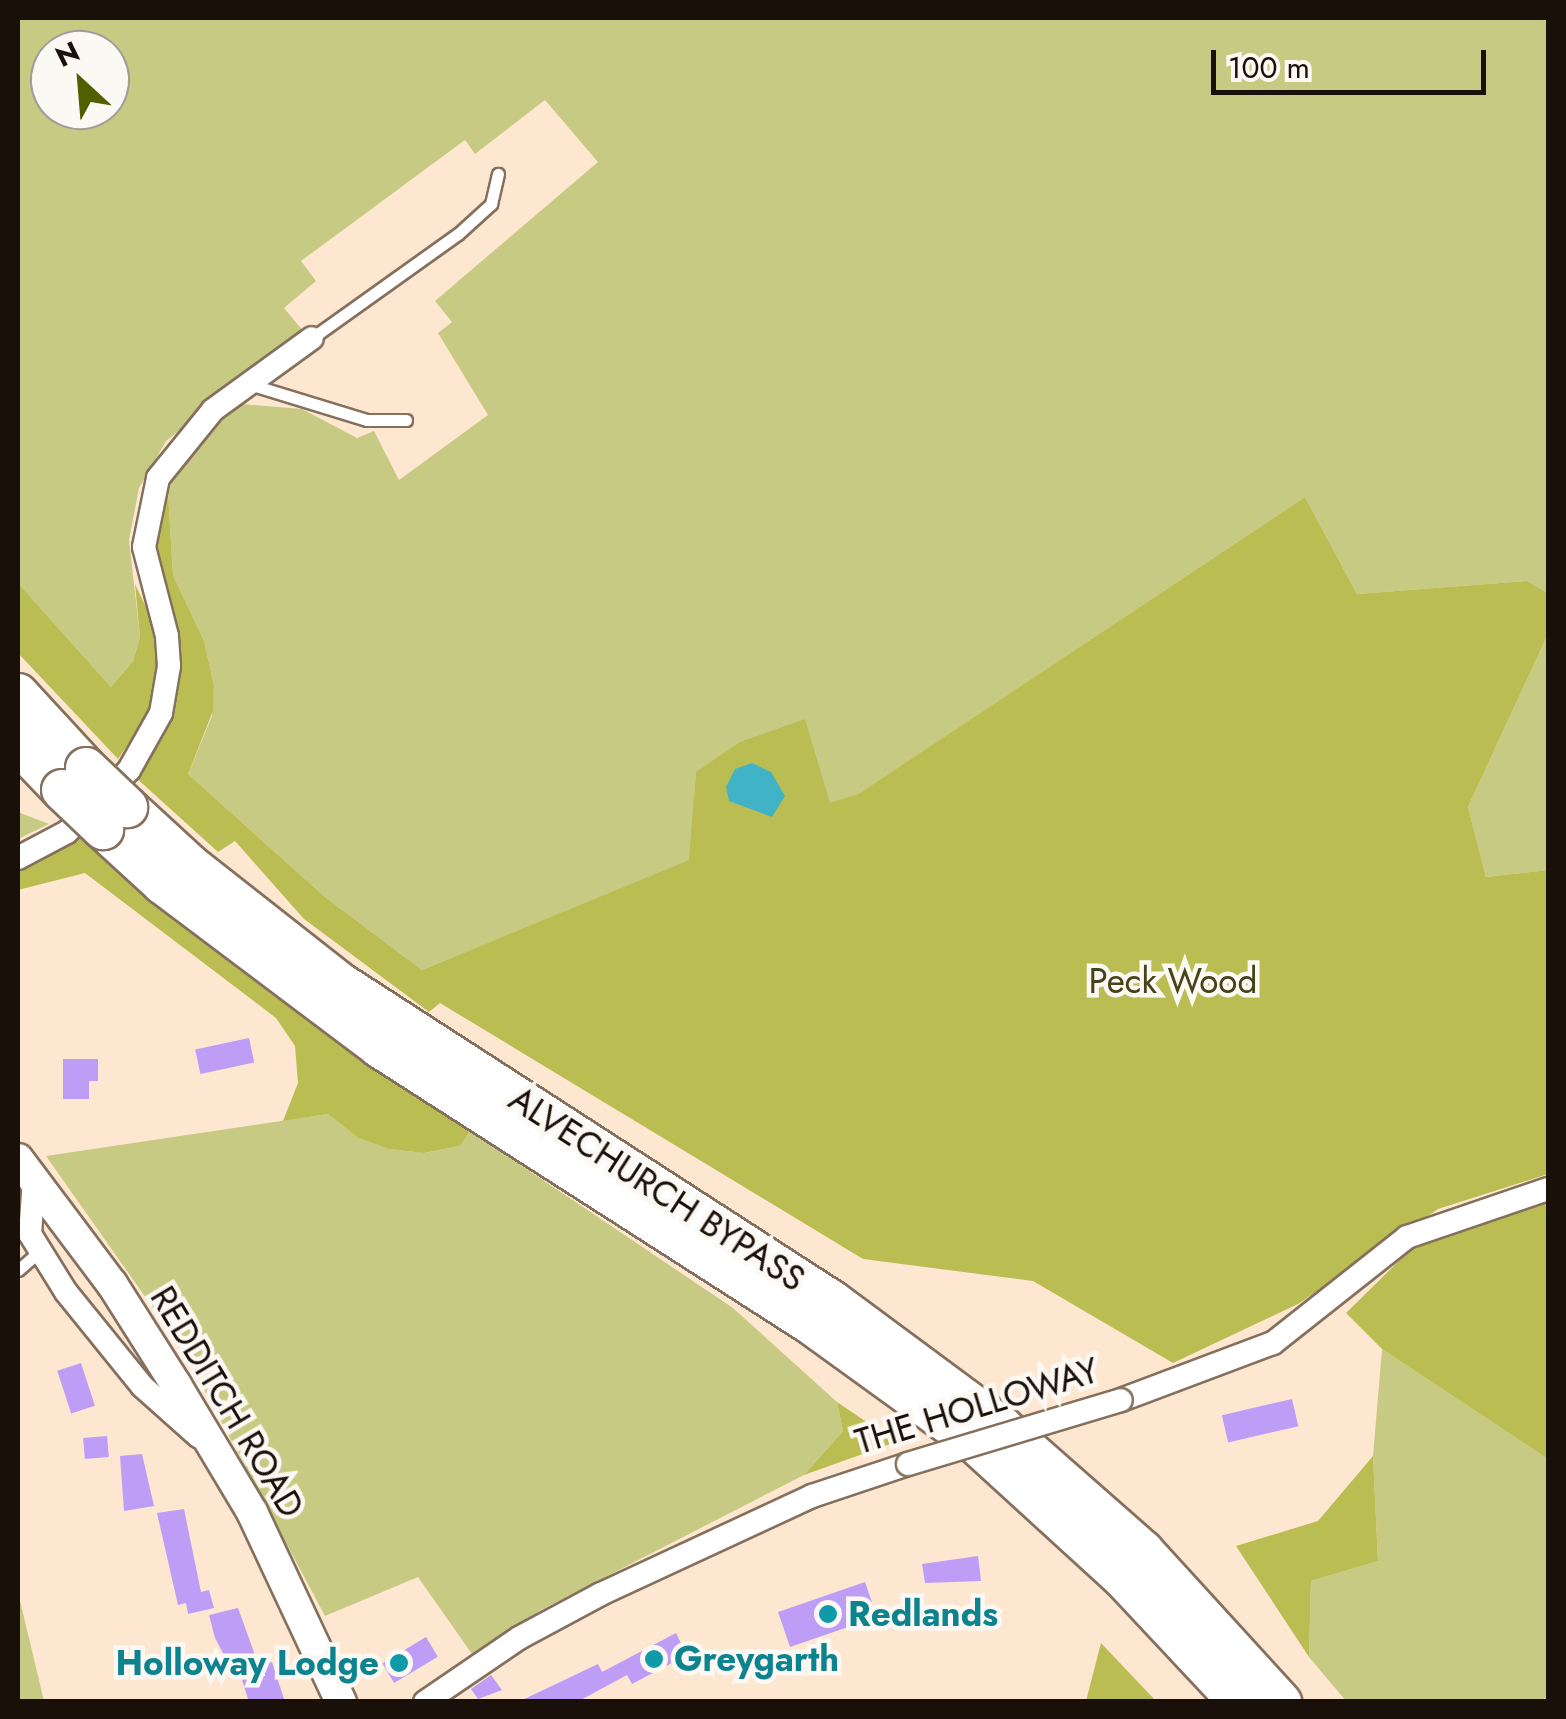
<!DOCTYPE html>
<html>
<head>
<meta charset="utf-8">
<style>
  body { margin:0 }
  #map { position:relative; width:1566px; height:1719px; overflow:hidden; background:#fee7d1; font-family:Jost,sans-serif }
  div>[style] { position:absolute }
  .green>* { inset:0; background:#c7ca82 }
  .forest>* { inset:0; background:#babd52 }
  .water>* { inset:0; background:#41b3c6 }
  .building>* { inset:0; background:#be9df7; transform-origin:0 0 }
  .roads { filter:drop-shadow(2px 0 #85705d) drop-shadow(-2px 0 #85705d) drop-shadow(0 2px #85705d) drop-shadow(0 -2px #85705d) }
  .lane>* { height:11px; margin:-5.5px; padding:0 5.5px; transform-origin:5.5px; border-radius:5.5px; background:#fff }
  .street>* { height:22px; margin:-11px; padding:0 11px; transform-origin:11px; border-radius:11px; background:#fff }
  .secondary>* { height:30px; margin:-15px; padding:0 15px; transform-origin:15px; border-radius:15px; background:#fff }
  .highway>* { height:40px; margin:-20px; padding:0 20px; transform-origin:20px; border-radius:20px; background:#fff }
  .bridges { filter:drop-shadow(2px 0 #85705d) drop-shadow(-2px 0 #85705d) drop-shadow(0 2px #85705d) drop-shadow(0 -2px #85705d) }
  .street-bridge>* { height:22px; margin:-11px; padding:0 11px; transform-origin:11px; border-radius:11px; background:#fff }
  .highway-bridge>* { height:40px; margin:-20px; padding:0 20px; transform-origin:20px; border-radius:20px; background:#fff }
  .dots>* { width:28px; height:28px; translate:-50% -50%; box-sizing:border-box; border:5px solid #fcf8f3; border-radius:50% }
  span { translate:-50% -50%; white-space:nowrap; text-align:center; line-height:1.15; -webkit-text-stroke:9px #fcf8f3; paint-order:stroke }
  .park-label { font-size:35px; color:#434418 }
  .street-label { font-size:35px; color:#191109 }
  .culture-label { font-size:35px; color:#0d838f; font-weight:700 }
  .left { translate:0 -50%; text-align:left }
  .right { translate:-100% -50%; text-align:right }
  .frame { position:absolute; inset:0; border:20px solid #191109; pointer-events:none }
  .north { position:absolute; left:30px; top:30px; width:100px; height:100px; box-sizing:border-box; background:#fcf8f3; border:2px solid #a19c95; border-radius:50%; rotate:334deg; font-size:28px; font-weight:700; line-height:40px; text-align:center; color:#191109 }
  .north::after { content:''; display:block; margin:auto; width:35px; height:45px; background:#515f00; clip-path:polygon(50% 0,100% 100%,50% 72%,0 100%) }
  .scale { position:absolute; left:1211px; top:50px; width:275px; height:45px; box-sizing:border-box; border:5px solid #191109; border-top:0; padding-left:12px; font-size:30px; line-height:35px; white-space:nowrap; color:#191109; -webkit-text-stroke:8px #fcf8f3; paint-order:stroke }
</style>
</head>
<body>
<div id="map">
  <div class="green">
    <div style="clip-path:polygon(evenodd,18px 18px,1548px 18px,1548px 593px,1527px 581px,1357px 594px,1305px 497px,858px 794px,830px 804px,696px 772px,690px 860px,422px 970px,325px 897px,188px 774px,212px 716px,214px 685px,204px 641px,173px 575px,168px 491px,185px 449px,242px 404px,302px 409px,357px 438px,374px 431px,399px 480px,488px 415px,438px 333px,452px 322px,435px 301px,598px 162px,545px 100px,475px 154px,465px 140px,301px 261px,316px 281px,284px 308px,304px 332px,166px 441px,139px 488px,129px 540px,140px 637px,133px 661px,111px 687px,18px 583px,18px 18px,50px 50px,110px 50px,110px 110px,50px 110px,50px 50px)"></div>
    <div style="clip-path:polygon(1548px 634px,1548px 870px,1486px 877px,1468px 807px)"></div>
    <div style="clip-path:polygon(18px 812px,49px 824px,18px 839px)"></div>
    <div style="clip-path:polygon(328px 1114px,358px 1138px,389px 1149px,425px 1153px,460px 1146px,470px 1131px,733px 1308px,837px 1402px,843px 1431px,804px 1475px,541px 1610px,472px 1654px,418px 1577px,325px 1616px,184px 1352px,46px 1156px)"></div>
    <div style="clip-path:polygon(1382px 1349px,1548px 1459px,1548px 1701px,1346px 1701px,1309px 1657px,1311px 1581px,1378px 1561px,1373px 1456px)"></div>
    <div style="clip-path:polygon(18px 1592px,44px 1701px,18px 1701px)"></div>
  </div>
  <div class="forest">
    <div style="clip-path:polygon(168px 491px,173px 575px,204px 641px,214px 685px,213px 711px,188px 774px,325px 897px,422px 970px,689px 860px,696px 772px,740px 742px,805px 719px,830px 803px,858px 794px,1305px 497px,1357px 594px,1527px 581px,1548px 593px,1548px 634px,1468px 807px,1486px 877px,1548px 870px,1548px 1174px,1438px 1209px,1298px 1304px,1173px 1363px,1033px 1281px,863px 1259px,440px 1003px,429px 1012px,304px 919px,235px 841px,218px 852px,134px 776px,158px 739px,154px 534px)"></div>
    <div style="clip-path:polygon(18px 583px,111px 687px,133px 661px,140px 637px,135px 584px,152px 620px,157px 672px,150px 711px,118px 759px,18px 653px)"></div>
    <div style="clip-path:polygon(82px 837px,354px 1050px,470px 1131px,460px 1146px,424px 1153px,389px 1149px,358px 1138px,328px 1114px,283px 1121px,298px 1083px,295px 1046px,276px 1018px,85px 873px,18px 890px,18px 868px)"></div>
    <div style="clip-path:polygon(1548px 1202px,1548px 1459px,1382px 1349px,1346px 1313px,1411px 1249px)"></div>
    <div style="clip-path:polygon(837px 1402px,896px 1442px,804px 1475px,843px 1431px)"></div>
    <div style="clip-path:polygon(1373px 1456px,1378px 1561px,1311px 1581px,1309px 1657px,1236px 1546px,1318px 1521px)"></div>
    <div style="clip-path:polygon(1101px 1643px,1156px 1701px,1086px 1701px)"></div>
  </div>
  <div class="water">
    <div style="clip-path:polygon(752px 763px,771px 772px,785px 796px,772px 817px,729px 801px,726px 787px,735px 769px)"></div>
  </div>
  <div class="building">
    <div style="left:249px;top:1038px;width:25px;height:55px;rotate:78deg"></div>
    <div style="clip-path:polygon(63px 1059px,98px 1059px,98px 1081px,89px 1081px,89px 1099px,63px 1099px)"></div>
    <div style="left:81px;top:1363px;width:45px;height:25px;rotate:72deg"></div>
    <div style="left:1292px;top:1399px;width:28px;height:72px;rotate:77deg"></div>
    <div style="left:107px;top:1436px;width:21px;height:24px;rotate:85deg"></div>
    <div style="clip-path:polygon(142px 1454px,154px 1506px,124px 1511px,120px 1456px)"></div>
    <div style="clip-path:polygon(184px 1509px,201px 1592px,209px 1590px,214px 1608px,188px 1614px,186px 1603px,178px 1605px,157px 1513px)"></div>
    <div style="clip-path:polygon(978px 1556px,981px 1581px,925px 1583px,922px 1564px)"></div>
    <div style="left:865px;top:1582px;width:37px;height:92px;rotate:71deg"></div>
    <div style="clip-path:polygon(238px 1608px,259px 1666px,272px 1662px,285px 1702px,249px 1702px,235px 1658px,227px 1661px,215px 1638px,209px 1615px)"></div>
    <div style="clip-path:polygon(676px 1633px,687px 1655px,632px 1684px,627px 1675px,577px 1702px,518px 1702px,598px 1664px,602px 1672px)"></div>
    <div style="left:426px;top:1637px;width:23px;height:51px;rotate:59deg"></div>
    <div style="clip-path:polygon(491px 1675px,502px 1690px,478px 1699px,471px 1689px)"></div>
  </div>
  <div class="roads">
    <div class="lane">
      <div style="left:312px;top:338px;width:179px;rotate:-35.5deg"></div>
      <div style="left:458px;top:234px;width:45px;rotate:-42.3deg"></div>
      <div style="left:491px;top:204px;width:31px;rotate:-77deg"></div>
      <div style="left:249px;top:384px;width:123px;rotate:17deg"></div>
      <div style="left:367px;top:420px;width:39px"></div>
      <div style="left:18px;top:1270px;width:30px;rotate:-41deg"></div>
    </div>
    <div class="street">
      <div style="left:18px;top:858px;width:55px;rotate:-28deg"></div>
      <div style="left:67px;top:832px;width:88px;rotate:-45deg"></div>
      <div style="left:129px;top:770px;width:65px;rotate:-60.7deg"></div>
      <div style="left:161px;top:713px;width:48px;rotate:-80.3deg"></div>
      <div style="left:169px;top:666px;width:30px;rotate:-94deg"></div>
      <div style="left:167px;top:636px;width:92px;rotate:-104.5deg"></div>
      <div style="left:144px;top:547px;width:70px;rotate:-78.5deg"></div>
      <div style="left:158px;top:478px;width:87px;rotate:-51deg"></div>
      <div style="left:213px;top:410px;width:122px;rotate:-36deg"></div>
      <div style="left:34px;top:1180px;width:54px;rotate:94.2deg"></div>
      <div style="left:30px;top:1234px;width:68px;rotate:58.2deg"></div>
      <div style="left:66px;top:1292px;width:121px;rotate:51deg"></div>
      <div style="left:142px;top:1386px;width:76px;rotate:41.8deg"></div>
      <div style="left:1121px;top:1400px;width:162px;rotate:-20.6deg"></div>
      <div style="left:1273px;top:1343px;width:171px;rotate:-38.3deg"></div>
      <div style="left:1407px;top:1237px;width:149px;rotate:-18.8deg"></div>
      <div style="left:425px;top:1702px;width:114px;rotate:-34.2deg"></div>
      <div style="left:519px;top:1638px;width:93px;rotate:-28.2deg"></div>
      <div style="left:601px;top:1594px;width:233px;rotate:-24.9deg"></div>
      <div style="left:812px;top:1496px;width:101px;rotate:-18.4deg"></div>
    </div>
    <div class="secondary">
      <div style="left:18px;top:1159px;width:156px;rotate:53.1deg"></div>
      <div style="left:112px;top:1284px;width:120px;rotate:57.6deg"></div>
      <div style="left:176px;top:1385px;width:148px;rotate:59.1deg"></div>
      <div style="left:252px;top:1512px;width:210px;rotate:64.9deg"></div>
    </div>
    <div class="highway">
      <div style="left:18px;top:694px;width:100px;rotate:47.4deg"></div>
      <div style="left:18px;top:744px;width:64px;rotate:46.3deg"></div>
      <div style="left:127px;top:807px;width:86px;rotate:42.6deg"></div>
      <div style="left:190px;top:865px;width:191px;rotate:38.2deg"></div>
      <div style="left:340px;top:983px;width:586px;rotate:32.88deg"></div>
      <div style="left:832px;top:1301px;width:212px;rotate:36.5deg"></div>
      <div style="left:1002px;top:1427px;width:188px;rotate:41.3deg"></div>
      <div style="left:1143px;top:1551px;width:205px;rotate:47.6deg"></div>
      <div style="left:103px;top:829px;width:81px;rotate:42.5deg"></div>
      <div style="left:163px;top:884px;width:271px;rotate:37deg"></div>
      <div style="left:379px;top:1047px;width:513px;rotate:32.67deg"></div>
      <div style="left:811px;top:1324px;width:201px;rotate:35.9deg"></div>
      <div style="left:974px;top:1442px;width:199px;rotate:42.4deg"></div>
      <div style="left:1121px;top:1576px;width:173px;rotate:46.9deg"></div>
    </div>
  </div>
  <div class="bridges">
    <div class="street-bridge">
      <div style="left:908px;top:1464px;width:222px;rotate:-16.7deg"></div>
    </div>
    <div class="highway-bridge">
      <div style="left:86px;top:768px;width:57px;rotate:43.6deg"></div>
      <div style="left:62px;top:790px;width:57px;rotate:43.6deg"></div>
    </div>
  </div>
  <div class="dots">
    <div style="left:828px;top:1614px;background:#0f9aa8"></div>
    <div style="left:654px;top:1659px;background:#0f9aa8"></div>
    <div style="left:399px;top:1663px;background:#0f9aa8"></div>
  </div>
  <div class="park-label">
    <span style="left:1173px;top:981px">Peck Wood</span>
  </div>
  <div class="street-label">
    <span style="left:657px;top:1189px;rotate:33deg">ALVECHURCH BYPASS</span>
    <span style="left:227px;top:1402px;rotate:59deg">REDDITCH ROAD</span>
    <span style="left:977px;top:1406px;rotate:-17deg">THE HOLLOWAY</span>
  </div>
  <div class="culture-label">
    <span class="left" style="left:848px;top:1614px">Redlands</span>
    <span class="left" style="left:674px;top:1659px">Greygarth</span>
    <span class="right" style="left:379px;top:1663px">Holloway Lodge</span>
  </div>
  <div class="frame"></div>
  <div class="north">N</div>
  <div class="scale">100 m</div>
</div>
</body>
</html>
